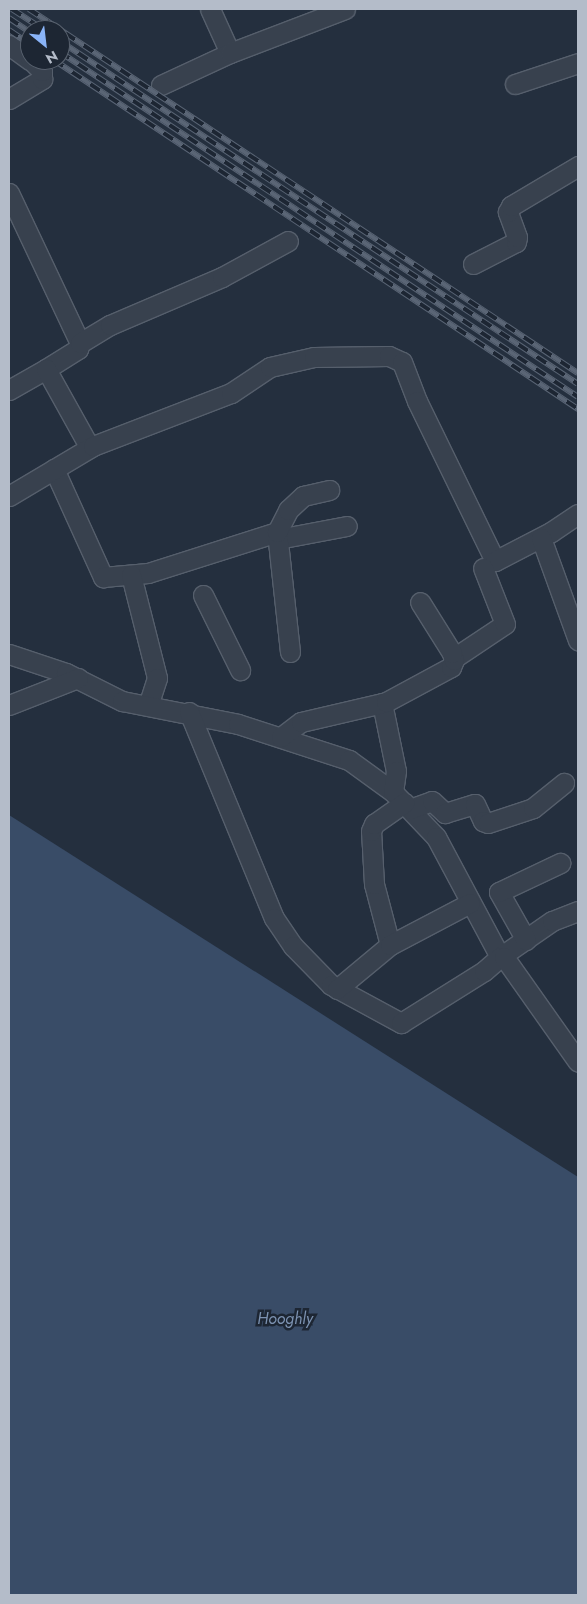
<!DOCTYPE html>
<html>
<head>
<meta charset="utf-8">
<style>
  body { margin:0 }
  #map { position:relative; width:587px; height:1604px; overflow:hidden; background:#242f3e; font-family:Jost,sans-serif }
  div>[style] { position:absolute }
  .water>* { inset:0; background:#394c67 }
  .roads { filter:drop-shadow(1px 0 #565f6c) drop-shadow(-1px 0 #565f6c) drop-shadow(0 1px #565f6c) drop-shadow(0 -1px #565f6c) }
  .minor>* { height:19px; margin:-9.5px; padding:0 9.5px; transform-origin:9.5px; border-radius:9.5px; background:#38414e }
  .rail>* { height:5.5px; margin-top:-2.75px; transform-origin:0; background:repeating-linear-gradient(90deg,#1d2633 0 11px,#5a6575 0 22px); box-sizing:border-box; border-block:1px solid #5a6575 }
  span { translate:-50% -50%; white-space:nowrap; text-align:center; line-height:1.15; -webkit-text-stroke:5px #1d2633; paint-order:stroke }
  .water-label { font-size:16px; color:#7c92b1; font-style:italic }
  .frame { position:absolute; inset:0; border:10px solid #b4bcc9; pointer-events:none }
  .north { position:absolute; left:20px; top:20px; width:50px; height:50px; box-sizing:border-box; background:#1d2633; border:1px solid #59626f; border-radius:50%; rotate:151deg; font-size:14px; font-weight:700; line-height:20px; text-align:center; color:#b4bcc9 }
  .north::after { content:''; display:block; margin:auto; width:18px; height:22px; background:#8ab4f8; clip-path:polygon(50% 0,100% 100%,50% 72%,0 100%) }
</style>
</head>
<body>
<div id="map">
  <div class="water">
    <div style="clip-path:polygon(9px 815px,578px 1177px,578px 1595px,9px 1595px)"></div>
  </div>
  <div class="roads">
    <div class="minor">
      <div style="left:210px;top:9px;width:48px;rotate:65.6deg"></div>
      <div style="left:9px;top:45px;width:26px;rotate:36deg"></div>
      <div style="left:515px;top:84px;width:66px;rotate:-18.4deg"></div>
      <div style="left:161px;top:85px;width:76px;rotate:-24.9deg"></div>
      <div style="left:230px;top:53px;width:123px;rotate:-20.9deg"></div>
      <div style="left:9px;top:99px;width:39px;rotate:-31deg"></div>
      <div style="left:42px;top:79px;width:8px;rotate:-90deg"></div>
      <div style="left:42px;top:71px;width:16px;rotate:-135deg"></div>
      <div style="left:9px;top:193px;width:166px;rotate:64.7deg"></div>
      <div style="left:80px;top:343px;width:6px;rotate:108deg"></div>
      <div style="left:78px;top:349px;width:38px;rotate:148deg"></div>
      <div style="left:473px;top:264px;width:48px;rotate:-27.1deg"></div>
      <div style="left:516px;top:242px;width:5px;rotate:-79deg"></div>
      <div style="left:517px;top:237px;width:27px;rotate:-110deg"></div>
      <div style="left:508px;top:212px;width:7px;rotate:-63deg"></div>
      <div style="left:511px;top:206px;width:78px;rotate:-30.8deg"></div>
      <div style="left:80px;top:343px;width:35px;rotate:-31deg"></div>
      <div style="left:110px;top:325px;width:122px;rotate:-23.2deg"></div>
      <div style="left:222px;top:277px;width:75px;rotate:-28.6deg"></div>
      <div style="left:9px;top:390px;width:43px;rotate:-29.6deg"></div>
      <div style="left:46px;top:369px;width:90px;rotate:60.9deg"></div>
      <div style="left:54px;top:469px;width:119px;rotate:65.6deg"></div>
      <div style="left:103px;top:577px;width:45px;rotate:-5.1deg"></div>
      <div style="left:148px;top:573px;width:135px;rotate:-17.6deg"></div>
      <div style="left:9px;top:496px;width:98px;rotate:-30.8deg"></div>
      <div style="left:93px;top:446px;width:148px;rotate:-21deg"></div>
      <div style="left:231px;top:393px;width:47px;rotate:-33.7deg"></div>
      <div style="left:270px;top:367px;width:45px;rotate:-12.8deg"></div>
      <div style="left:314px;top:357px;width:75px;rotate:-0.8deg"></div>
      <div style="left:389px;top:356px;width:14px;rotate:25deg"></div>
      <div style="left:402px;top:362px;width:42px;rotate:69deg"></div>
      <div style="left:417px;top:401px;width:178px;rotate:64deg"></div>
      <div style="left:495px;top:561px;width:63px;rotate:-27.4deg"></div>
      <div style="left:551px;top:532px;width:32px;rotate:-34deg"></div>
      <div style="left:541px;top:538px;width:109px;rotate:70.1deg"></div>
      <div style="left:278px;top:539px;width:70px;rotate:-10.7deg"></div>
      <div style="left:131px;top:575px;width:106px;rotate:75.8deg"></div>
      <div style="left:157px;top:678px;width:28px;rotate:108deg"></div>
      <div style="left:203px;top:595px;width:84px;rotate:63.7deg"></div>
      <div style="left:290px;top:652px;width:121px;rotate:-96.2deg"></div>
      <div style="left:277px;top:532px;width:25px;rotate:-63deg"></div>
      <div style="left:288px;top:510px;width:21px;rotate:-43deg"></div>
      <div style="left:303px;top:496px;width:27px;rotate:-13deg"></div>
      <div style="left:9px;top:654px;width:60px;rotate:18.4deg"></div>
      <div style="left:66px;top:673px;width:63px;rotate:26.6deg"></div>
      <div style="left:122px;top:701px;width:118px;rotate:11.2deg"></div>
      <div style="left:238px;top:724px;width:117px;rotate:18deg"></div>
      <div style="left:349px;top:760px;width:54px;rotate:36deg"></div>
      <div style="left:393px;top:792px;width:62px;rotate:46.3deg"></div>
      <div style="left:436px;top:837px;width:136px;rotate:61.9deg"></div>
      <div style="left:500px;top:957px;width:63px;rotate:-34.7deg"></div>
      <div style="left:552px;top:921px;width:28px;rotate:-21deg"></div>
      <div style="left:454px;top:658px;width:61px;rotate:-33.7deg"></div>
      <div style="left:505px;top:624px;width:60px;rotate:-111.4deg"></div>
      <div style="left:382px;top:703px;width:69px;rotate:78.4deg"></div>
      <div style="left:396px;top:771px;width:21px;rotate:98deg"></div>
      <div style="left:9px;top:705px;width:74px;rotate:-21.4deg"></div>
      <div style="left:189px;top:712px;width:223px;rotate:67.6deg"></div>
      <div style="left:274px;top:918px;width:34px;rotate:56deg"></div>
      <div style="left:293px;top:946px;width:54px;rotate:45.7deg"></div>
      <div style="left:331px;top:985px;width:80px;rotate:28.5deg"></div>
      <div style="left:401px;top:1023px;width:98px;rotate:-32.1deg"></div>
      <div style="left:484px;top:971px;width:21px;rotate:-41deg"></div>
      <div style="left:281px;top:737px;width:25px;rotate:-37deg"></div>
      <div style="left:301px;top:722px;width:87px;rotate:-13.2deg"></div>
      <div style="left:386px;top:702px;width:74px;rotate:-28.3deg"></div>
      <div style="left:451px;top:667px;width:8px;rotate:-67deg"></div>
      <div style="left:454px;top:660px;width:7px;rotate:-106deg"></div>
      <div style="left:452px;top:653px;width:60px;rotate:-122.1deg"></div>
      <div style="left:410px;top:809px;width:23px;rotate:-20deg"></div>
      <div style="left:432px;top:801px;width:18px;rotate:43deg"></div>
      <div style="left:445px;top:813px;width:31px;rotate:-17deg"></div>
      <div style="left:475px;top:804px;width:19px;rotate:65deg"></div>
      <div style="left:483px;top:821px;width:5px;rotate:22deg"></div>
      <div style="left:488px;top:823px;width:47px;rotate:-18.4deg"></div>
      <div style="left:533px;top:808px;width:40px;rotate:-39deg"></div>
      <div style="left:526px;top:940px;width:55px;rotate:-119.4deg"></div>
      <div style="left:499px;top:892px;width:68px;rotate:-25.4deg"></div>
      <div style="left:390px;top:945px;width:63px;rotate:-104.7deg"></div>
      <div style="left:374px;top:884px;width:53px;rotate:-93.2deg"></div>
      <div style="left:371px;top:831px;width:8px;rotate:-67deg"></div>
      <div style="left:374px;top:824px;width:37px;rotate:-35deg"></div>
      <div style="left:504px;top:957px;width:128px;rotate:54.8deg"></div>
      <div style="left:337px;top:989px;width:69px;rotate:-39.7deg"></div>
      <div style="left:390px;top:945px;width:90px;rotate:-27.7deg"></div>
    </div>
  </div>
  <div class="rail">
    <div style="left:12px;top:9px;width:38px;rotate:33deg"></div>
    <div style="left:29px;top:9px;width:659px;rotate:33.55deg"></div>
    <div style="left:9px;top:18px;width:25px;rotate:34deg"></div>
    <div style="left:9px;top:30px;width:25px;rotate:34deg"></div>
    <div style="left:60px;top:41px;width:621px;rotate:33.51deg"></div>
    <div style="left:60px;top:52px;width:622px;rotate:33.66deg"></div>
    <div style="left:54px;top:60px;width:630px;rotate:33.66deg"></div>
  </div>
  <div class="water-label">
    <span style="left:285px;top:1319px">Hooghly</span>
  </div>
  <div class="frame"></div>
  <div class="north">N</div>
</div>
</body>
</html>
